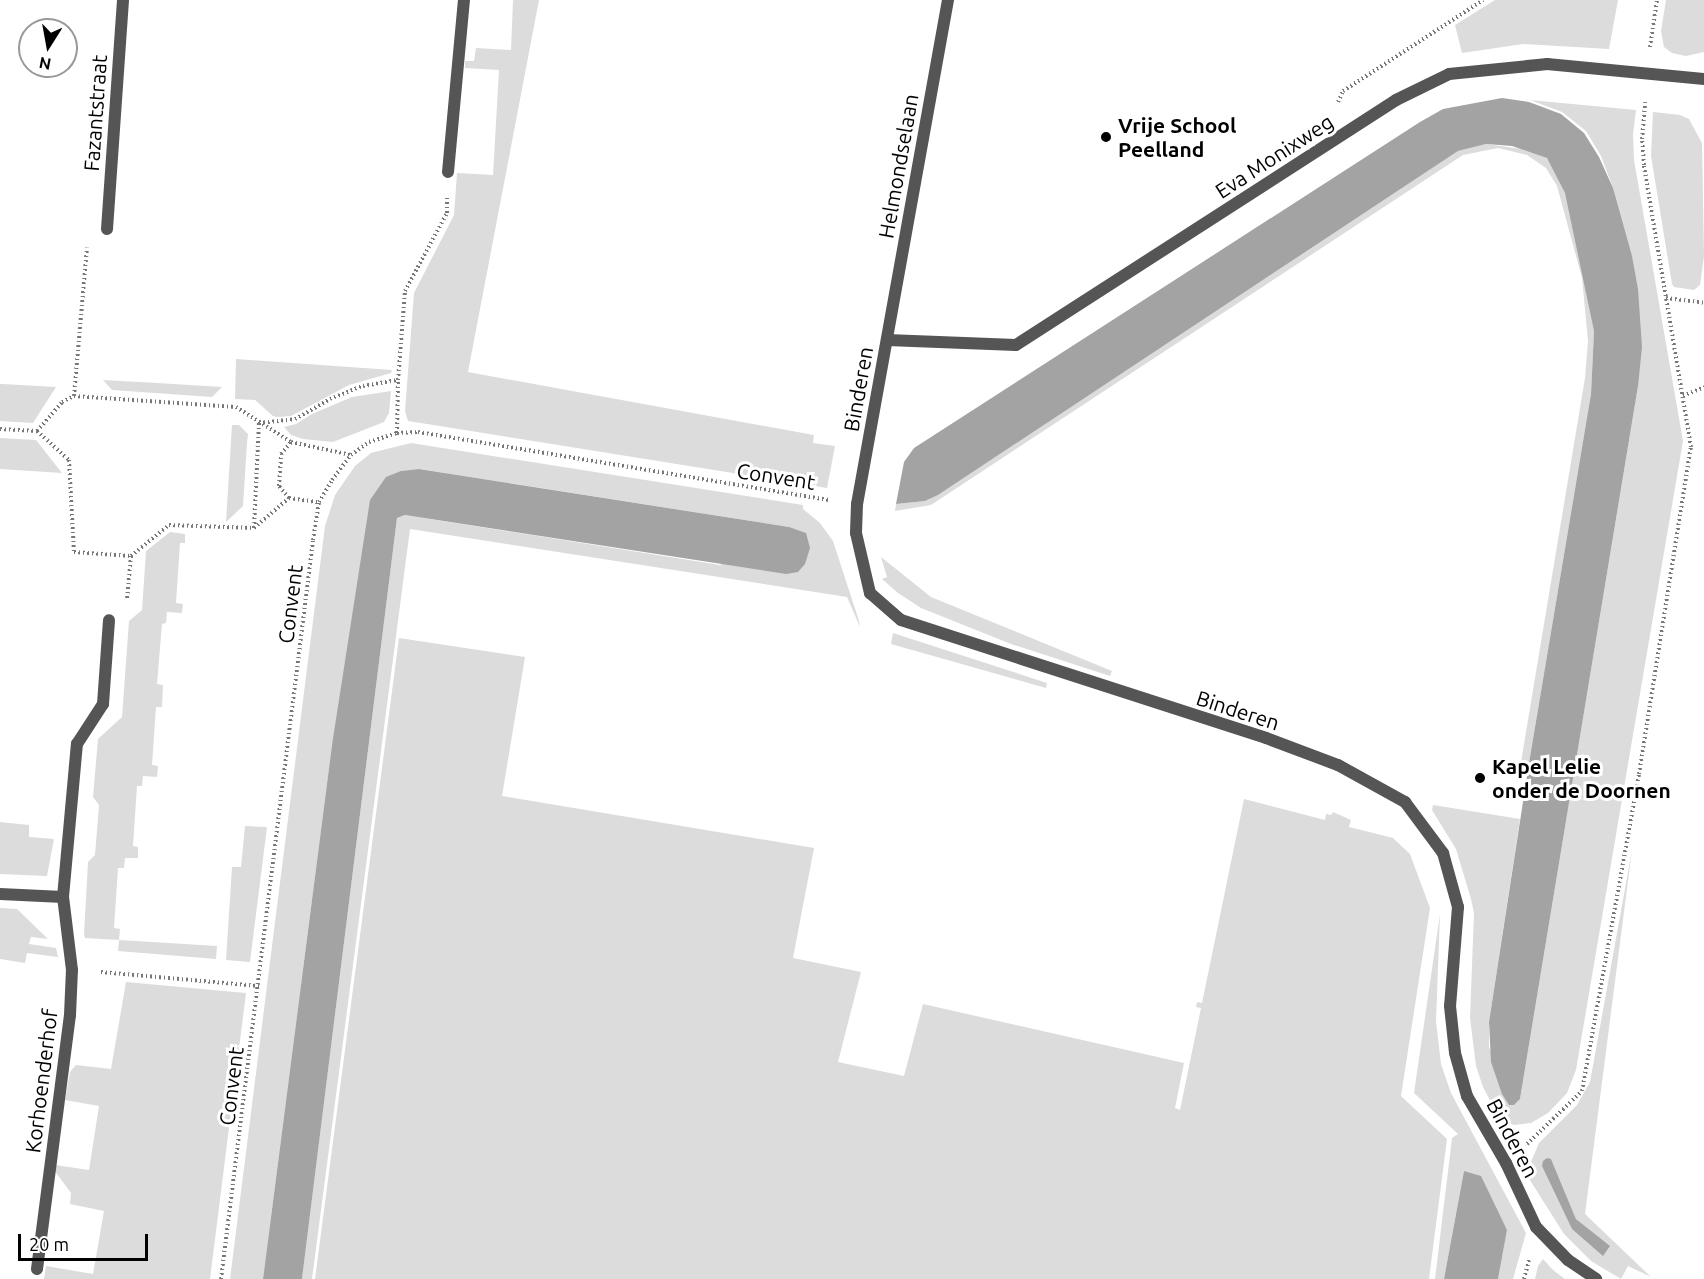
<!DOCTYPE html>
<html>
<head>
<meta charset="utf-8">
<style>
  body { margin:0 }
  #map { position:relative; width:1704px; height:1279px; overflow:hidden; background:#fff; font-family:Ubuntu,sans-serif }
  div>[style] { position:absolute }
  .green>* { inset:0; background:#dcdcdc }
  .water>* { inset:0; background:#a3a3a3 }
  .path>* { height:4px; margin-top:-2px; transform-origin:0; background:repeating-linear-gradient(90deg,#777 0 1.5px,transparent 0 4.5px) }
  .minor>* { height:12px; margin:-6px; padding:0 6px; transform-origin:6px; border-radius:6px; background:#555 }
  .dots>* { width:16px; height:16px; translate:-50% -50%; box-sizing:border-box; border:3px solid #fff; border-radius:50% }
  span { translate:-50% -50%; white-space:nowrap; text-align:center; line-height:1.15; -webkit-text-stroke:6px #fff; paint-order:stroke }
  .street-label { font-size:21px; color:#000 }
  .poi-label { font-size:21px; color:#000; font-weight:700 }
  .left { translate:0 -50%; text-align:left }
  .north { position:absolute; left:18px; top:18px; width:60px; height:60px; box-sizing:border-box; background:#fff; border:2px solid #999; border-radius:50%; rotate:191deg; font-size:16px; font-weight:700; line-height:24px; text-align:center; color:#000 }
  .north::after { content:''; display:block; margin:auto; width:21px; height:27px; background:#000; clip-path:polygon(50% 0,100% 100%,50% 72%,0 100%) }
  .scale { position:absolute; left:18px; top:1234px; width:130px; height:27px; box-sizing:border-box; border:3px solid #000; border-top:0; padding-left:8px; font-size:18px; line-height:21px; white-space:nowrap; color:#000; -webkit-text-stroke:4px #fff; paint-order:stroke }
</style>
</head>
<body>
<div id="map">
  <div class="green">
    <div style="clip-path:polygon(513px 0,539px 0,468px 372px,814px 435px,813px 443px,835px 446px,827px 488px,408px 421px,405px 411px,414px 293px,454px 215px,457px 173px,493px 175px,499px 70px,465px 68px,465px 61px,474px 61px,476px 48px,511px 50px)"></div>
    <div style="clip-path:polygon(1495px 0,1618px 0,1609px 49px,1523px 44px,1462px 53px,1455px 25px)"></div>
    <div style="clip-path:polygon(1666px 0,1704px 0,1704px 52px,1686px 56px,1672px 53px,1664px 47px,1661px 31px)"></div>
    <div style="clip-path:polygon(1530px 100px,1636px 110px,1633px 134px,1634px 160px,1683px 441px,1576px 1070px,1567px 1093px,1548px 1113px,1531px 1123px,1514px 1125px,1501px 1121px,1483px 1087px,1476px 1066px,1470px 1018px,1474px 913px,1471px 899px,1456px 849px,1432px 810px,1433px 805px,1520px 819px,1489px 1022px,1489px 1047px,1514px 1105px,1520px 1099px,1638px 386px,1613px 188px,1601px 156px,1586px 131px,1562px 112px)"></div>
    <div style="clip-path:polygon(1653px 112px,1680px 115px,1689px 119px,1702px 143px,1704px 256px,1700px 285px,1694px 290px,1674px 287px,1672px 284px,1651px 156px)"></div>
    <div style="clip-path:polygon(1486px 144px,1529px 150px,1547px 158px,1556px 173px,1565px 193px,1575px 232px,1594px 331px,1591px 394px,1529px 763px,1521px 762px,1585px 378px,1588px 341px,1582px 278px,1557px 186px,1546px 168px,1527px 155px,1498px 148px,1463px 155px,931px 505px,895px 511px,896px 504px,925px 501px,938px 495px,1458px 151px)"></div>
    <div style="clip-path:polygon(236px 359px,392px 370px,391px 373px,349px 385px,291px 416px,277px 417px,273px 416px,255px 400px,235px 399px)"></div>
    <div style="clip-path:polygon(103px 380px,157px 383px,222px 387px,212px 397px,112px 390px)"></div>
    <div style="clip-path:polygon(0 384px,2px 384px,56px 387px,33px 423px,0 421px)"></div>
    <div style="clip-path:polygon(391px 391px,389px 413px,384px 422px,333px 442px,303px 439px,291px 435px,284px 427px,296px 424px,312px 414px,352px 397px)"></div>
    <div style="clip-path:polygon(232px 425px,239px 425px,248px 434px,247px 443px,243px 506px,226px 522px)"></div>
    <div style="clip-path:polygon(0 438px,36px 440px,62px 473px,0 469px)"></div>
    <div style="clip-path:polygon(411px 443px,803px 505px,803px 509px,820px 523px,833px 541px,859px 621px,860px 627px,847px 597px,410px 529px,312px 1279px,302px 1279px,397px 518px,405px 515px,720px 565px,789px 527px,420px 469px,401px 471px,332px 745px,263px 1279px,230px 1279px,325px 526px,335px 495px,355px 466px,371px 453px)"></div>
    <div style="clip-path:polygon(170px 532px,185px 534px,185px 543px,180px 543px,176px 603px,183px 604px,182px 613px,167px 612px,166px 623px,162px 624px,157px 684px,163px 685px,162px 707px,156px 707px,152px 765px,158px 766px,157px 777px,143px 776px,142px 786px,137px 786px,133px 846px,138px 847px,138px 858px,125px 858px,124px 868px,118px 868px,114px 928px,120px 929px,119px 940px,217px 946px,216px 959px,118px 951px,119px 940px,85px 938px,84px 934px,88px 862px,95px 855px,99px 805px,93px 797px,98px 739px,122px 717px,129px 621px,142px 610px,146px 551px)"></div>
    <div style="clip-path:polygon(881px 557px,931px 597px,1112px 671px,1110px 676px,1011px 644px,921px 608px,898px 593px,882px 579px,887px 577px)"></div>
    <div style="clip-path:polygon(893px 633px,1047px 683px,1046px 688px,891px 644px)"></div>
    <div style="clip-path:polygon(399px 638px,525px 657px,502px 796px,814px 848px,793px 958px,861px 972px,838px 1062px,904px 1076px,923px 1004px,1184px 1063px,1175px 1108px,1180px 1110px,1201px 1008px,1196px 1007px,1197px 1002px,1202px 1003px,1244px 799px,1325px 820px,1326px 814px,1331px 815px,1333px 812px,1351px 820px,1349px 827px,1393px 838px,1410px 854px,1430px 908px,1401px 1096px,1447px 1139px,1429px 1279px,315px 1279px)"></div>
    <div style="clip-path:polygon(0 822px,29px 825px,29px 837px,54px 839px,47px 876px,0 874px)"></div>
    <div style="clip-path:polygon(245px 826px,267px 827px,250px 962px,226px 960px,232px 867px,241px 867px)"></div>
    <div style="clip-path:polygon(evenodd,1632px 850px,1585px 1214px,1651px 1277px,1628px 1266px,1621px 1279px,1591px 1261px,1564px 1234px,1528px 1177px,1528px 1169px,1539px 1143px,1577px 1105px,1590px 1082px,1632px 850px,1551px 1159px,1576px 1219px,1609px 1246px,1572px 1229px,1551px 1159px)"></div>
    <div style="clip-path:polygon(0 908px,17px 909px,48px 939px,31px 937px,29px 944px,56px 948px,58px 957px,27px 953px,25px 963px,0 959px)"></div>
    <div style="clip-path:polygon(1440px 914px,1436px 1021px,1441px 1064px,1451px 1093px,1526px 1233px,1513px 1279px,1498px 1279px,1507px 1229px,1464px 1171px,1444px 1279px,1435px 1279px,1452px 1138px,1458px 1134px,1414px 1093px)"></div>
    <div style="clip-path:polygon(126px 982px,246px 993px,210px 1279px,44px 1279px,46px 1266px,93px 1274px,104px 1211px,70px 1204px,71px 1193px,54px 1170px,55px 1165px,89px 1170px,99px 1106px,65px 1100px,70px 1072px,76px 1065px,111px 1069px)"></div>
    <div style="clip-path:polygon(1543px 1259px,1553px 1270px,1565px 1279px,1535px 1279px,1538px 1266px)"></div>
  </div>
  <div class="water">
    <div style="clip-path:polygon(1502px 98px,1529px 102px,1561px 114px,1584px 133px,1599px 157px,1613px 188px,1632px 256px,1638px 289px,1642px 347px,1638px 386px,1520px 1099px,1514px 1105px,1509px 1105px,1502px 1094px,1491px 1062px,1489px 1022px,1529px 763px,1591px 394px,1594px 331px,1565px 193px,1547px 158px,1512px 146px,1486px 144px,1458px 151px,938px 495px,925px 501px,896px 504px,904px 462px,914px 448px,1420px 122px,1443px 109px)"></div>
    <div style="clip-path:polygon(419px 469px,789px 527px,806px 533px,810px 548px,805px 564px,798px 572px,786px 574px,405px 515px,397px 518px,302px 1279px,263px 1279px,332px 745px,370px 500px,386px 477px,401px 471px)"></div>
    <div style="clip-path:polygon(1547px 1158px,1551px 1159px,1576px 1219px,1610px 1246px,1603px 1256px,1572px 1229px,1542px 1166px,1543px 1161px)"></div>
    <div style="clip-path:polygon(1464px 1171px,1481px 1176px,1507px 1230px,1498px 1279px,1444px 1279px)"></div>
  </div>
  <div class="path">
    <div style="left:1650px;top:47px;width:48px;rotate:-81.5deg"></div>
    <div style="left:1338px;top:102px;width:12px;rotate:-66deg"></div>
    <div style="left:1343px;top:91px;width:167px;rotate:-33deg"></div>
    <div style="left:1666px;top:298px;width:38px;rotate:7deg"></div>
    <div style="left:74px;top:396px;width:149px;rotate:-85deg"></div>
    <div style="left:1683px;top:396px;width:23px;rotate:-23deg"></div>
    <div style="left:0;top:429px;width:37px;rotate:3deg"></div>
    <div style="left:37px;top:431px;width:38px;rotate:-49deg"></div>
    <div style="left:62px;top:402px;width:13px;rotate:-27deg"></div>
    <div style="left:74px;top:396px;width:162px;rotate:3.9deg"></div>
    <div style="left:236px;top:407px;width:65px;rotate:32.5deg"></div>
    <div style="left:291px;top:442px;width:61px;rotate:12.2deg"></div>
    <div style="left:37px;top:431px;width:43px;rotate:42.2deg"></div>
    <div style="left:69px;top:460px;width:92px;rotate:86.9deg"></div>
    <div style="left:74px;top:552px;width:57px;rotate:4deg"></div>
    <div style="left:131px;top:556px;width:43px;rotate:95.3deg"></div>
    <div style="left:397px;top:433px;width:53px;rotate:-88.9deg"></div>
    <div style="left:398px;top:380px;width:89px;rotate:-85.5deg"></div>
    <div style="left:405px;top:291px;width:89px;rotate:-61.7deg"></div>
    <div style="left:447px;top:213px;width:15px;rotate:-90deg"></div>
    <div style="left:289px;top:498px;width:16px;rotate:-130deg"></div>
    <div style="left:279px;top:486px;width:32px;rotate:-86deg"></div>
    <div style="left:281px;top:454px;width:16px;rotate:-50deg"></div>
    <div style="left:254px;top:528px;width:105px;rotate:-87.3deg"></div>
    <div style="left:259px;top:423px;width:36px;rotate:-6deg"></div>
    <div style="left:295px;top:419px;width:40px;rotate:-29.7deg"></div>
    <div style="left:330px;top:399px;width:35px;rotate:-22deg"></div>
    <div style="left:363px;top:386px;width:36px;rotate:-10deg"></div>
    <div style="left:131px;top:556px;width:49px;rotate:-39.2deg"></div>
    <div style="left:169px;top:525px;width:85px;rotate:2deg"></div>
    <div style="left:254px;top:528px;width:46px;rotate:-40.6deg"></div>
    <div style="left:289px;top:498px;width:30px;rotate:8deg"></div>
    <div style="left:101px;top:972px;width:159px;rotate:5.1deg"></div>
    <div style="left:1527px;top:1144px;width:76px;rotate:-43.9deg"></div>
    <div style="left:1582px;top:1091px;width:322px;rotate:-79.8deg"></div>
    <div style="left:1639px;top:774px;width:331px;rotate:-81deg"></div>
    <div style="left:1691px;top:447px;width:286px;rotate:-99.5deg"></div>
    <div style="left:1644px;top:165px;width:26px;rotate:-94deg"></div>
    <div style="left:1642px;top:139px;width:37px;rotate:-85deg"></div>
    <div style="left:221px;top:1279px;width:745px;rotate:-82.9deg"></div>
    <div style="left:313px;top:540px;width:38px;rotate:-81deg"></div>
    <div style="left:319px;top:502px;width:26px;rotate:-59deg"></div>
    <div style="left:332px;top:480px;width:31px;rotate:-53deg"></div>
    <div style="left:351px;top:455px;width:22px;rotate:-36deg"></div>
    <div style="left:369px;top:442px;width:29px;rotate:-18deg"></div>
    <div style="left:397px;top:433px;width:21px;rotate:-3deg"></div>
    <div style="left:418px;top:432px;width:418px;rotate:9.4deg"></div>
    <div style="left:1524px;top:1279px;width:20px;rotate:-75deg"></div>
  </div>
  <div class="minor">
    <div style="left:948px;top:0;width:512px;rotate:100.23deg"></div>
    <div style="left:857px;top:504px;width:29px;rotate:92deg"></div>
    <div style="left:856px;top:533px;width:62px;rotate:76.9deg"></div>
    <div style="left:870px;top:593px;width:41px;rotate:41.1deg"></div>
    <div style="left:901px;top:620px;width:384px;rotate:17.9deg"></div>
    <div style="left:1266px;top:738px;width:77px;rotate:20.6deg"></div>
    <div style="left:1338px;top:765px;width:77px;rotate:28.9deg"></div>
    <div style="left:1405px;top:802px;width:64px;rotate:53.3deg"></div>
    <div style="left:1443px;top:853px;width:56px;rotate:74.5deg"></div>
    <div style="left:1458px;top:907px;width:99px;rotate:94.6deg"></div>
    <div style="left:1450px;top:1006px;width:47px;rotate:83.9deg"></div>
    <div style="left:1455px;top:1053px;width:45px;rotate:74.4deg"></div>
    <div style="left:1467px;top:1096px;width:78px;rotate:59.8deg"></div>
    <div style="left:1506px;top:1163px;width:71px;rotate:64.9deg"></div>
    <div style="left:1536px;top:1227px;width:46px;rotate:45.9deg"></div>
    <div style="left:1568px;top:1260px;width:34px;rotate:34deg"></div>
    <div style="left:448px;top:172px;width:173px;rotate:-84.7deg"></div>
    <div style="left:107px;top:229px;width:230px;rotate:-86deg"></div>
    <div style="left:887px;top:340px;width:129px;rotate:2.2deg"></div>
    <div style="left:1016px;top:345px;width:452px;rotate:-32.8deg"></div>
    <div style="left:1396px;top:100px;width:59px;rotate:-26.1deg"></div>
    <div style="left:1449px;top:74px;width:99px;rotate:-5.8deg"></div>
    <div style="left:1547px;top:64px;width:158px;rotate:5.5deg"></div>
    <div style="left:0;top:894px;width:63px;rotate:2.7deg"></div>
    <div style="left:37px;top:1269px;width:256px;rotate:-82.6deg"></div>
    <div style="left:70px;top:1015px;width:45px;rotate:-87.5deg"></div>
    <div style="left:72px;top:970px;width:74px;rotate:-97deg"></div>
    <div style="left:63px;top:897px;width:154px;rotate:-84.8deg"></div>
    <div style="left:77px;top:744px;width:48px;rotate:-57deg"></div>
    <div style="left:103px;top:704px;width:84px;rotate:-85.9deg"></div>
  </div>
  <div class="dots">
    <div style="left:1106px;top:137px;background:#000"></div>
    <div style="left:1480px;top:778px;background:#000"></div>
  </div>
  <div class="street-label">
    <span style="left:95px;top:113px;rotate:-86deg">Fazantstraat</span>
    <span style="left:1274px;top:156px;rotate:-33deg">Eva Monixweg</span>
    <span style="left:898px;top:166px;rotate:-80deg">Helmondselaan</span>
    <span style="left:858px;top:389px;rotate:-80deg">Binderen</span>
    <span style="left:776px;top:476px;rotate:9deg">Convent</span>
    <span style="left:290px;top:604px;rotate:-83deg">Convent</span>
    <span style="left:1238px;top:710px;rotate:18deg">Binderen</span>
    <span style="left:41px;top:1081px;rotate:-83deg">Korhoenderhof</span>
    <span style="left:231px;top:1086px;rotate:-83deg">Convent</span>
    <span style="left:1513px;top:1138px;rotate:62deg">Binderen</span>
  </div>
  <div class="poi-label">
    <span class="left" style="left:1118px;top:137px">Vrije School<br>Peelland</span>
    <span class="left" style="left:1492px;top:778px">Kapel Lelie<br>onder de Doornen</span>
  </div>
  <div class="north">N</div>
  <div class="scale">20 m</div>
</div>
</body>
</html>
